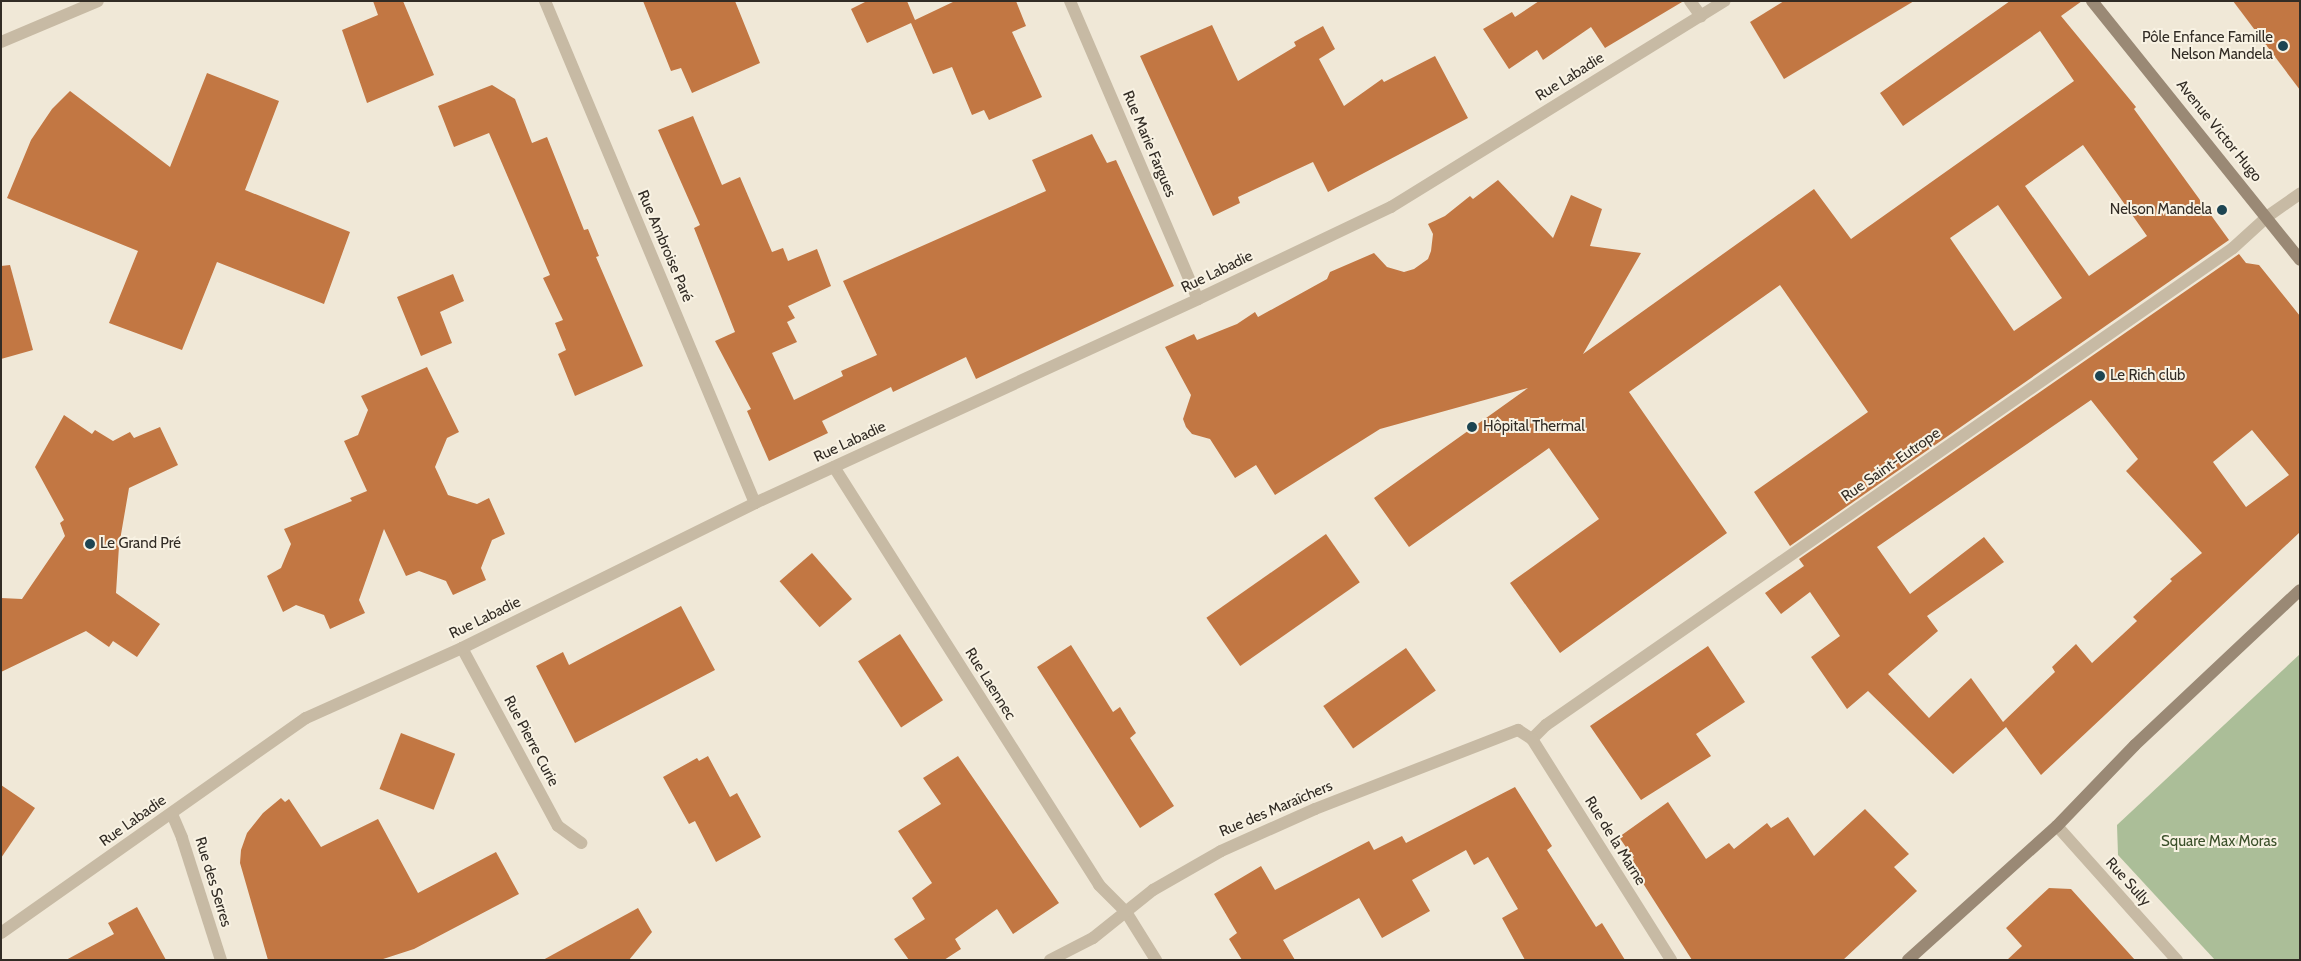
<!DOCTYPE html>
<html>
<head>
<meta charset="utf-8">
<style>
  body { margin:0 }
  #map { position:relative; width:2301px; height:961px; overflow:hidden; background:#f0e8d7; font-family:Cabin,sans-serif }
  div>[style] { position:absolute }
  .green>* { inset:0; background:#abbe98 }
  .building>* { inset:0; background:#c27743; transform-origin:0 0 }
  .street>* { height:12px; margin:-6px; padding:0 6px; transform-origin:6px; border-radius:6px; background:#c7baa4 }
  .secondary>* { height:12px; margin:-6px; padding:0 6px; transform-origin:6px; border-radius:6px; background:#9a8975 }
  .dots>* { width:14px; height:14px; translate:-50% -50%; box-sizing:border-box; border:2px solid #f8f2e3; border-radius:50% }
  span { translate:-50% -50%; white-space:nowrap; text-align:center; line-height:1.15; -webkit-text-stroke:4px #f8f2e3; paint-order:stroke }
  .poi-label { font-size:15px; color:#322c25 }
  .right { translate:-100% -50%; text-align:right }
  .left { translate:0 -50%; text-align:left }
  .street-label { font-size:15px; color:#322c25 }
  .park-label { font-size:15px; color:#3b502a }
  .frame { position:absolute; inset:0; border:2px solid #322c25; pointer-events:none }
</style>
</head>
<body>
<div id="map">
  <div class="green">
    <div style="clip-path:polygon(2300px 654px,2300px 960px,2215px 960px,2118px 855px,2117px 825px)"></div>
  </div>
  <div class="building">
    <div style="clip-path:polygon(373px 1px,403px 1px,434px 75px,367px 103px,342px 30px,378px 15px)"></div>
    <div style="clip-path:polygon(643px 1px,735px 1px,760px 63px,692px 93px,681px 68px,671px 71px)"></div>
    <div style="clip-path:polygon(867px 1px,907px 1px,915px 20px,955px 1px,1016px 1px,1026px 26px,1012px 32px,1042px 97px,989px 120px,984px 110px,972px 115px,952px 67px,933px 74px,911px 23px,867px 43px,851px 9px)"></div>
    <div style="clip-path:polygon(1539px 1px,1682px 1px,1682px 2px,1605px 48px,1591px 27px,1543px 60px,1537px 50px,1509px 69px,1483px 29px,1512px 12px,1515px 17px)"></div>
    <div style="clip-path:polygon(1784px 1px,1914px 1px,1784px 79px,1750px 22px)"></div>
    <div style="clip-path:polygon(evenodd,2010px 1px,2082px 1px,2061px 16px,2136px 107px,2134px 109px,2229px 240px,1790px 546px,1754px 492px,1868px 412px,1780px 285px,1629px 392px,1727px 533px,1560px 653px,1510px 583px,1599px 519px,1549px 448px,1409px 547px,1374px 498px,1528px 388px,1380px 429px,1275px 495px,1256px 465px,1235px 478px,1210px 439px,1192px 434px,1186px 427px,1183px 419px,1191px 395px,1165px 347px,1194px 334px,1197px 340px,1237px 324px,1255px 312px,1258px 317px,1327px 279px,1330px 272px,1374px 253px,1387px 267px,1404px 272px,1414px 269px,1428px 259px,1431px 251px,1433px 234px,1428px 224px,1445px 216px,1470px 196px,1473px 199px,1498px 180px,1553px 238px,1571px 195px,1602px 209px,1590px 246px,1641px 253px,1583px 354px,1814px 189px,1851px 239px,2074px 81px,2040px 31px,1903px 126px,1880px 93px,2010px 1px,2083px 145px,2147px 236px,2089px 276px,2025px 186px,2083px 145px,2010px 1px,1998px 205px,2062px 298px,2014px 331px,1950px 238px,1998px 205px)"></div>
    <div style="clip-path:polygon(2233px 1px,2300px 1px,2300px 90px)"></div>
    <div style="clip-path:polygon(1212px 25px,1238px 81px,1296px 46px,1294px 42px,1323px 26px,1335px 49px,1319px 59px,1344px 106px,1382px 79px,1384px 82px,1435px 56px,1468px 118px,1328px 192px,1313px 162px,1238px 197px,1240px 203px,1213px 216px,1140px 56px)"></div>
    <div style="clip-path:polygon(207px 73px,279px 101px,245px 190px,350px 232px,324px 304px,217px 262px,182px 350px,109px 323px,138px 251px,7px 198px,31px 140px,52px 109px,70px 91px,170px 167px)"></div>
    <div style="clip-path:polygon(492px 85px,515px 99px,532px 143px,547px 137px,584px 230px,588px 229px,599px 256px,596px 257px,643px 366px,575px 396px,558px 354px,566px 350px,555px 323px,563px 320px,543px 278px,550px 275px,489px 133px,454px 147px,438px 106px)"></div>
    <div style="clip-path:polygon(693px 116px,722px 185px,740px 177px,772px 252px,783px 248px,788px 261px,817px 249px,831px 286px,788px 306px,795px 318px,787px 322px,797px 342px,772px 353px,794px 400px,843px 376px,841px 371px,877px 355px,843px 281px,1046px 191px,1032px 160px,1092px 134px,1107px 163px,1116px 160px,1174px 286px,976px 379px,966px 357px,893px 392px,891px 387px,822px 421px,828px 433px,769px 461px,747px 411px,751px 409px,715px 341px,735px 332px,694px 228px,700px 225px,658px 130px)"></div>
    <div style="clip-path:polygon(evenodd,2239px 254px,2246px 263px,2259px 265px,2300px 316px,2300px 532px,2041px 775px,2006px 727px,1953px 774px,1868px 691px,1847px 709px,1811px 657px,1840px 636px,1810px 592px,1781px 614px,1765px 593px,1804px 566px,1799px 559px,2239px 254px,2091px 400px,2138px 459px,2126px 471px,2202px 553px,2170px 579px,2172px 581px,2133px 617px,2137px 621px,2092px 663px,2076px 644px,2052px 667px,2055px 672px,2003px 722px,1971px 678px,1929px 718px,1888px 674px,1938px 631px,1927px 616px,2004px 562px,1984px 537px,1910px 594px,1877px 547px,2091px 400px,2239px 254px,2252px 430px,2289px 475px,2246px 507px,2213px 462px,2252px 430px)"></div>
    <div style="clip-path:polygon(10px 265px,33px 350px,1px 359px,1px 266px)"></div>
    <div style="clip-path:polygon(453px 274px,464px 301px,440px 312px,452px 343px,421px 356px,397px 297px)"></div>
    <div style="clip-path:polygon(427px 367px,459px 432px,447px 438px,435px 467px,448px 495px,477px 504px,489px 498px,505px 534px,492px 540px,481px 568px,486px 580px,453px 595px,446px 581px,419px 571px,406px 576px,384px 529px,359px 600px,365px 613px,330px 629px,324px 615px,296px 605px,283px 612px,267px 576px,281px 568px,291px 544px,284px 529px,352px 501px,350px 498px,367px 491px,344px 441px,358px 435px,368px 410px,361px 396px)"></div>
    <div style="clip-path:polygon(64px 415px,92px 434px,95px 430px,113px 441px,130px 432px,134px 438px,160px 427px,178px 465px,129px 488px,119px 546px,116px 593px,160px 624px,137px 657px,113px 641px,109px 647px,86px 631px,1px 672px,1px 598px,22px 599px,65px 536px,60px 523px,64px 520px,35px 467px)"></div>
    <div style="left:1326px;top:534px;width:59px;height:146px;rotate:55deg"></div>
    <div style="left:812px;top:553px;width:61px;height:43px;rotate:49deg"></div>
    <div style="clip-path:polygon(681px 606px,715px 670px,575px 743px,536px 666px,563px 652px,569px 665px)"></div>
    <div style="left:900px;top:634px;width:79px;height:50px;rotate:57deg"></div>
    <div style="clip-path:polygon(1071px 645px,1113px 712px,1120px 707px,1136px 733px,1130px 738px,1174px 806px,1140px 828px,1037px 667px)"></div>
    <div style="clip-path:polygon(1708px 646px,1745px 702px,1696px 734px,1711px 756px,1641px 800px,1590px 726px)"></div>
    <div style="left:1406px;top:648px;width:52px;height:101px;rotate:55deg"></div>
    <div style="left:401px;top:733px;width:58px;height:60px;rotate:21deg"></div>
    <div style="clip-path:polygon(708px 756px,730px 797px,737px 793px,761px 837px,716px 862px,695px 821px,689px 824px,663px 777px,697px 758px,699px 761px)"></div>
    <div style="clip-path:polygon(958px 756px,1059px 903px,1013px 934px,997px 909px,955px 939px,961px 949px,944px 960px,909px 960px,894px 939px,925px 919px,912px 898px,932px 883px,898px 831px,941px 804px,923px 778px)"></div>
    <div style="clip-path:polygon(1px 785px,35px 808px,1px 858px)"></div>
    <div style="clip-path:polygon(1515px 787px,1552px 846px,1547px 850px,1596px 927px,1602px 923px,1625px 960px,1525px 960px,1502px 918px,1518px 909px,1488px 857px,1474px 865px,1466px 850px,1412px 880px,1430px 911px,1382px 938px,1359px 898px,1283px 940px,1295px 960px,1242px 960px,1229px 939px,1237px 933px,1214px 894px,1261px 866px,1275px 890px,1369px 841px,1374px 850px,1402px 836px,1406px 843px)"></div>
    <div style="clip-path:polygon(281px 798px,285px 802px,289px 799px,321px 847px,378px 819px,418px 893px,496px 852px,519px 894px,414px 949px,380px 960px,268px 960px,240px 863px,241px 850px,247px 833px,263px 813px)"></div>
    <div style="clip-path:polygon(1668px 802px,1706px 859px,1729px 843px,1734px 849px,1767px 823px,1771px 828px,1788px 817px,1814px 856px,1865px 809px,1909px 854px,1894px 867px,1917px 891px,1843px 960px,1692px 960px,1630px 863px,1634px 859px,1619px 837px)"></div>
    <div style="clip-path:polygon(2049px 888px,2071px 889px,2135px 960px,2007px 960px,2022px 946px,2006px 928px)"></div>
    <div style="clip-path:polygon(137px 907px,166px 960px,66px 960px,114px 934px,108px 923px)"></div>
    <div style="clip-path:polygon(638px 908px,652px 932px,629px 960px,543px 960px)"></div>
  </div>
  <div class="street">
    <div style="left:545px;top:1px;width:544px;rotate:67.3deg"></div>
    <div style="left:1070px;top:1px;width:324px;rotate:66.8deg"></div>
    <div style="left:1690px;top:1px;width:19px;rotate:54deg"></div>
    <div style="left:1px;top:42px;width:105px;rotate:-22.9deg"></div>
    <div style="left:834px;top:467px;width:495px;rotate:57.6deg"></div>
    <div style="left:1099px;top:885px;width:38px;rotate:45deg"></div>
    <div style="left:1126px;top:912px;width:57px;rotate:58deg"></div>
    <div style="left:462px;top:648px;width:202px;rotate:61.7deg"></div>
    <div style="left:558px;top:826px;width:29px;rotate:36deg"></div>
    <div style="left:1532px;top:739px;width:20px;rotate:-45deg"></div>
    <div style="left:1546px;top:725px;width:836px;rotate:-34.77deg"></div>
    <div style="left:2233px;top:248px;width:47px;rotate:-42.4deg"></div>
    <div style="left:2268px;top:216px;width:39px;rotate:-35deg"></div>
    <div style="left:172px;top:814px;width:26px;rotate:67deg"></div>
    <div style="left:182px;top:838px;width:128px;rotate:72.3deg"></div>
    <div style="left:2057px;top:826px;width:180px;rotate:48.2deg"></div>
    <div style="left:1px;top:933px;width:373px;rotate:-35.2deg"></div>
    <div style="left:306px;top:718px;width:171px;rotate:-24.2deg"></div>
    <div style="left:462px;top:648px;width:327px;rotate:-26.3deg"></div>
    <div style="left:755px;top:503px;width:488px;rotate:-24.7deg"></div>
    <div style="left:1198px;top:299px;width:214px;rotate:-25.5deg"></div>
    <div style="left:1391px;top:207px;width:392px;rotate:-31.7deg"></div>
    <div style="left:1050px;top:960px;width:48px;rotate:-27.1deg"></div>
    <div style="left:1093px;top:938px;width:77px;rotate:-38.7deg"></div>
    <div style="left:1153px;top:890px;width:78px;rotate:-29.8deg"></div>
    <div style="left:1221px;top:851px;width:103px;rotate:-24.1deg"></div>
    <div style="left:1315px;top:809px;width:218px;rotate:-21.3deg"></div>
    <div style="left:1518px;top:730px;width:17px;rotate:33deg"></div>
    <div style="left:1532px;top:739px;width:261px;rotate:57.8deg"></div>
  </div>
  <div class="secondary">
    <div style="left:2092px;top:1px;width:332px;rotate:51.2deg"></div>
    <div style="left:1908px;top:960px;width:200px;rotate:-42deg"></div>
    <div style="left:2057px;top:826px;width:112px;rotate:-46.1deg"></div>
    <div style="left:2135px;top:745px;width:226px;rotate:-43.2deg"></div>
  </div>
  <div class="dots">
    <div style="left:2283px;top:46px;background:#1d4552"></div>
    <div style="left:2222px;top:210px;background:#1d4552"></div>
    <div style="left:2100px;top:376px;background:#1d4552"></div>
    <div style="left:1472px;top:427px;background:#1d4552"></div>
    <div style="left:90px;top:544px;background:#1d4552"></div>
  </div>
  <div class="poi-label">
    <span class="right" style="left:2273px;top:46px">Pôle Enfance Famille<br>Nelson Mandela</span>
    <span class="right" style="left:2212px;top:210px">Nelson Mandela</span>
    <span class="left" style="left:2110px;top:376px">Le Rich club</span>
    <span class="left" style="left:1483px;top:427px">Hôpital Thermal</span>
    <span class="left" style="left:100px;top:544px">Le Grand Pré</span>
  </div>
  <div class="street-label">
    <span style="left:1570px;top:77px;rotate:-32deg">Rue Labadie</span>
    <span style="left:2219px;top:131px;rotate:51deg">Avenue Victor Hugo</span>
    <span style="left:1149px;top:144px;rotate:67deg">Rue Marie Fargues</span>
    <span style="left:665px;top:246px;rotate:67deg">Rue Ambroise Paré</span>
    <span style="left:1217px;top:272px;rotate:-26deg">Rue Labadie</span>
    <span style="left:850px;top:442px;rotate:-25deg">Rue Labadie</span>
    <span style="left:1891px;top:465px;rotate:-35deg">Rue Saint-Eutrope</span>
    <span style="left:485px;top:618px;rotate:-26deg">Rue Labadie</span>
    <span style="left:990px;top:684px;rotate:58deg">Rue Laennec</span>
    <span style="left:531px;top:741px;rotate:62deg">Rue Pierre Curie</span>
    <span style="left:1276px;top:809px;rotate:-23deg">Rue des Maraîchers</span>
    <span style="left:133px;top:821px;rotate:-35deg">Rue Labadie</span>
    <span style="left:1615px;top:841px;rotate:58deg">Rue de la Marne</span>
    <span style="left:213px;top:882px;rotate:73deg">Rue des Serres</span>
    <span style="left:2128px;top:882px;rotate:48deg">Rue Sully</span>
  </div>
  <div class="park-label">
    <span style="left:2219px;top:842px">Square Max Moras</span>
  </div>
  <div class="frame"></div>
</div>
</body>
</html>
